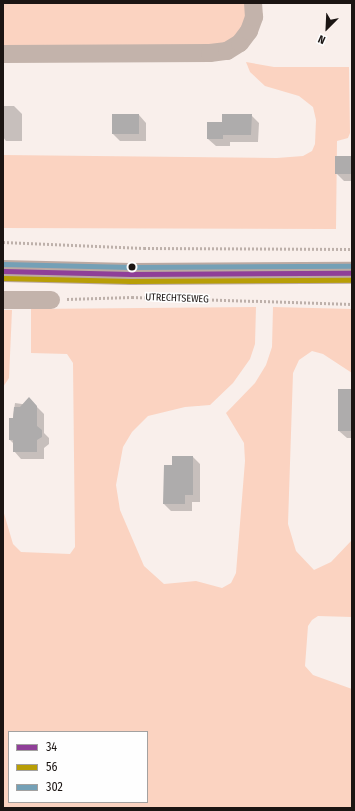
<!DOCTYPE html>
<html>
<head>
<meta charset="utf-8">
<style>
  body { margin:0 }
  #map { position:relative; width:355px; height:811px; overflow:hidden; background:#f9efeb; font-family:"Fira Sans Condensed",sans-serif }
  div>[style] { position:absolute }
  .green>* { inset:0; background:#fbd3c1 }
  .shadow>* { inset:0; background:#0003 }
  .building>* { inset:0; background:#aeacac; transform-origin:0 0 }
  .path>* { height:2.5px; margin-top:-1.25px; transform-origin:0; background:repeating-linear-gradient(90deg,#bdb0aa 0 2px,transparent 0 4px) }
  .minor>* { height:18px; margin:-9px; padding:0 9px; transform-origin:9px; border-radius:9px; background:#c3b3ab }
  .major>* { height:22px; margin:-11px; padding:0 11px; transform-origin:11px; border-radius:11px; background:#bba9a2 }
  .bus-1>* { height:5px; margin:-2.5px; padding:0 2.5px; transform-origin:2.5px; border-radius:2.5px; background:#8f3f98 }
  .bus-2>* { height:5px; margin:-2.5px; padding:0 2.5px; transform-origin:2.5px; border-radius:2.5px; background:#b89e06 }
  .bus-3>* { height:5px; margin:-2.5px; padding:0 2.5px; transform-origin:2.5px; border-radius:2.5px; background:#74a0b6 }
  .dots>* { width:11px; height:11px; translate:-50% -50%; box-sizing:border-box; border:2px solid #fefefe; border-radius:50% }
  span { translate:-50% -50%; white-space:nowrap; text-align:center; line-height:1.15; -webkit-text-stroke:3px #fefefe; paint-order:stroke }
  .street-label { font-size:10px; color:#1b1513 }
  .frame { position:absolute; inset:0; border:4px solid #1b1513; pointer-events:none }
  .legend { position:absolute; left:8px; top:731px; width:140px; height:72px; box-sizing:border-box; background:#fefefe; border:1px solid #a3a1a0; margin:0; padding:5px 7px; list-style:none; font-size:12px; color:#1b1513 }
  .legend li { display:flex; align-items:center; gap:8px; height:20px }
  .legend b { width:20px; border:1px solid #a3a1a0 }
  .north { position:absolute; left:307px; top:8px; width:40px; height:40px; -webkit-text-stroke:3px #fefefe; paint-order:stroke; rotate:204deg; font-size:11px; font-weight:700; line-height:16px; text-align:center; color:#1b1513 }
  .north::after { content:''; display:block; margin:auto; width:14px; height:18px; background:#1b1513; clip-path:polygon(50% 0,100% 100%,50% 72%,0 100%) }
</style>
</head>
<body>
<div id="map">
  <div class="green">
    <div style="clip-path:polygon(3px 3px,246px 3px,245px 30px,230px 46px,3px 47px)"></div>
    <div style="clip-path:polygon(246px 62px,274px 67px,349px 67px,350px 133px,348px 138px,337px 141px,336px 229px,3px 228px,3px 155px,277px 158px,303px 156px,312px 151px,315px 144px,316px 120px,313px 107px,299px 96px,265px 86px,250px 72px)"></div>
    <div style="clip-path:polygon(evenodd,256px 307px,255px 344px,250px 359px,233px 383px,210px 405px,185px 407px,148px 416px,132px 432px,123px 447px,116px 485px,120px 510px,144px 566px,164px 584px,196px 581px,222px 588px,231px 583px,236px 573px,245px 461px,244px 443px,226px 413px,255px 383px,266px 365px,272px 347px,273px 307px,352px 309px,352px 373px,323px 354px,312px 351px,299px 360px,293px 373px,288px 524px,296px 551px,314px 570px,331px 562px,352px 540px,352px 617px,318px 616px,312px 620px,308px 626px,305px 666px,313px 675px,352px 689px,352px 808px,3px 808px,3px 510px,13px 544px,21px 552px,70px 554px,75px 547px,73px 363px,67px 354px,31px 353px,31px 309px,256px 307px,9px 732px,147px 732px,147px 802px,9px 802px,9px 732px)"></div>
    <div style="clip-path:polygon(3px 310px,12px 310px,9px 378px,3px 387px)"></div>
  </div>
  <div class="shadow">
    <div style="clip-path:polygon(3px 106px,14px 106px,22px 114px,22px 141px,6px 141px,3px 137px)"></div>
    <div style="clip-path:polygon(113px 115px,139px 115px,146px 123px,146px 141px,120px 141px,113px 134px)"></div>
    <div style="clip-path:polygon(251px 115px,259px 123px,258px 142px,230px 142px,230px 146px,216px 146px,208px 139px,223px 123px)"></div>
    <div style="clip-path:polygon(352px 157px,352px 181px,344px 181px,337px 174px)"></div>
    <div style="clip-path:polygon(352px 390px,352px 438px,347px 438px,339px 431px)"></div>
    <div style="clip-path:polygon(15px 403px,36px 406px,44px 414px,44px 433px,49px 438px,49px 444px,44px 448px,44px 459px,21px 459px,14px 451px,14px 444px,10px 440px)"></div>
    <div style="clip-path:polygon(193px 457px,200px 464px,200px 502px,192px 502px,192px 511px,171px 511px,164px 504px,173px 466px)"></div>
  </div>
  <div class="building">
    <div style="left:112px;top:114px;width:27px;height:20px"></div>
    <div style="clip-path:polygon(222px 114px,252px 114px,251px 135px,223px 135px,223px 139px,207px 139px,207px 122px,222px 122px)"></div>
    <div style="left:335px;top:156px;width:17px;height:18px"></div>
    <div style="left:352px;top:389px;width:42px;height:14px;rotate:90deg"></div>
    <div style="clip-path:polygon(29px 397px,37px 406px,37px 426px,42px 430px,42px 437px,37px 440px,37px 452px,13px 452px,13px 440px,9px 440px,9px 418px,13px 418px,14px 407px,20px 407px)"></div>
    <div style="clip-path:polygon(172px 456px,193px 456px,193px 495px,185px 495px,185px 504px,163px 504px,164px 465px,172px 465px)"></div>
  </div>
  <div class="path">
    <div style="left:3px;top:242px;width:141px;rotate:2.4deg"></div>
    <div style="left:144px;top:248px;width:208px;rotate:0.3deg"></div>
    <div style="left:67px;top:299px;width:65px;rotate:-1.8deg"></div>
    <div style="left:132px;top:297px;width:220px;rotate:1.8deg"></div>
  </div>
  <div class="minor">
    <div style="left:3px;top:54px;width:207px;rotate:-0.3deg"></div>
    <div style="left:210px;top:53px;width:17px;rotate:-7deg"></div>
    <div style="left:227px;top:51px;width:15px;rotate:-32deg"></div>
    <div style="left:240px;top:43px;width:15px;rotate:-53deg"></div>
    <div style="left:249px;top:31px;width:15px;rotate:-70deg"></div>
    <div style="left:254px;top:17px;width:14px;rotate:-94deg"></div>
    <div style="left:3px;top:300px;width:48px"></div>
  </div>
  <div class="major">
    <div style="left:3px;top:271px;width:128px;rotate:1.3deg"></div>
    <div style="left:131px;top:274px;width:221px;rotate:-0.3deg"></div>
  </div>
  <div class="bus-1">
    <div style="left:3px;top:271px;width:128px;rotate:1.3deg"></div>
    <div style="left:131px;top:274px;width:221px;rotate:-0.3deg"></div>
  </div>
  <div class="bus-2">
    <div style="left:3px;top:278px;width:128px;rotate:1.3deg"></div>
    <div style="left:131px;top:281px;width:221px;rotate:-0.3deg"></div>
  </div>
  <div class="bus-3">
    <div style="left:3px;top:264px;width:128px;rotate:1.3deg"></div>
    <div style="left:131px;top:267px;width:221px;rotate:-0.3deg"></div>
  </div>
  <div class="dots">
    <div style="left:132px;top:267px;background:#1b1513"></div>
  </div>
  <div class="street-label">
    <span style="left:177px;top:299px;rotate:2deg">UTRECHTSEWEG</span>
  </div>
  <div class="frame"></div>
  <ul class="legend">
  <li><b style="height:5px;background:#8f3f98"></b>34</li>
  <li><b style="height:5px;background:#b89e06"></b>56</li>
  <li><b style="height:5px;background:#74a0b6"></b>302</li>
  </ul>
  <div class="north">N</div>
</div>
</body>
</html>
